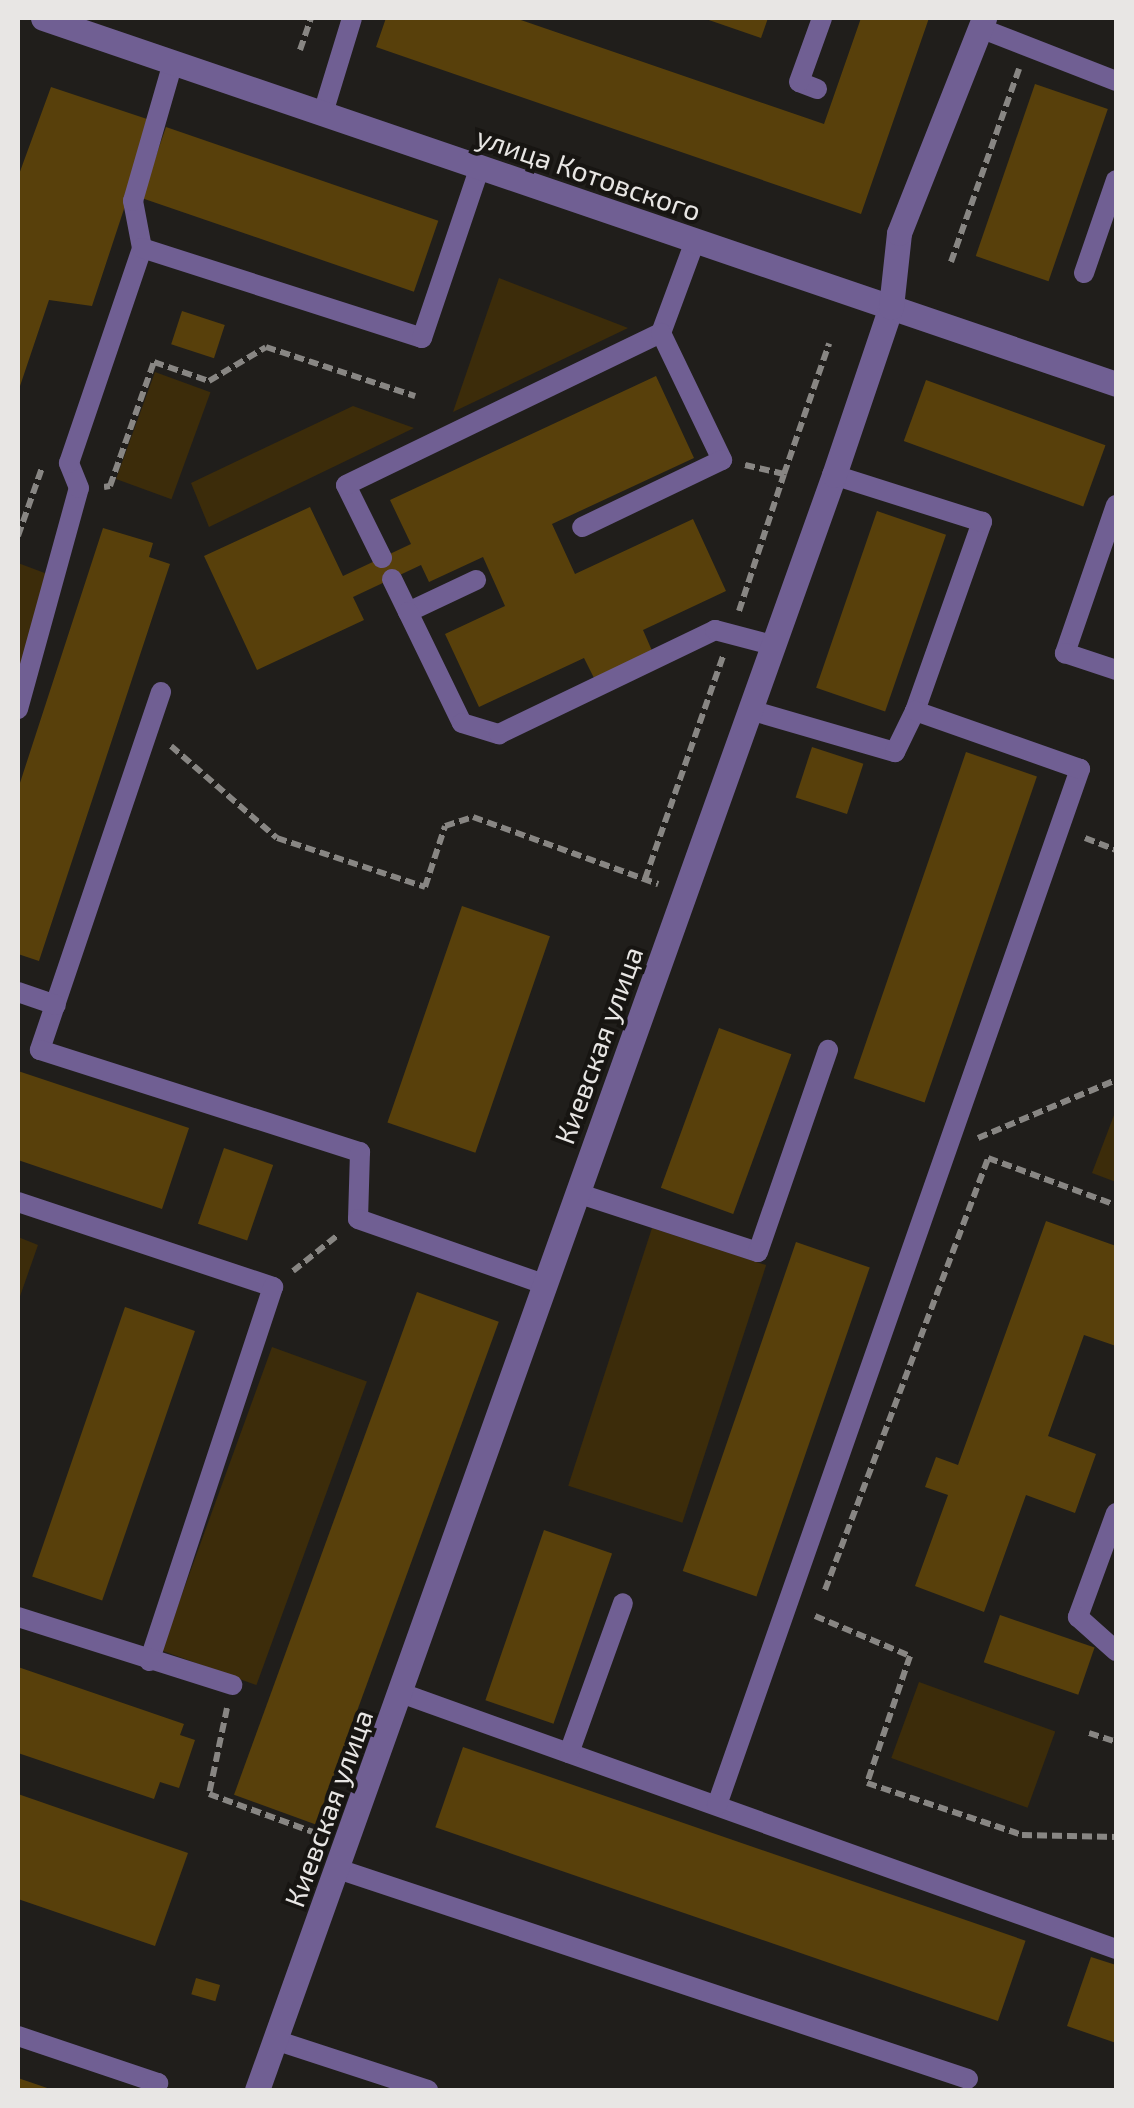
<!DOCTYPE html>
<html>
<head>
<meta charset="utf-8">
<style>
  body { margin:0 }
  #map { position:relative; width:1134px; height:2108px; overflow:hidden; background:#201e1b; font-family:"Exo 2",sans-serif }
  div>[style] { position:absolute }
  .green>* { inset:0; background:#3c2c0a; transform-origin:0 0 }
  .building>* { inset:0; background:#58400b; transform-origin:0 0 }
  .path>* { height:6px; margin-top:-3px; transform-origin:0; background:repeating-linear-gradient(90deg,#888683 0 10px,transparent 0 15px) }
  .lane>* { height:20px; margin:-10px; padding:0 10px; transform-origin:10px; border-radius:10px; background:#705f93 }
  .street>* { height:25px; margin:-12.5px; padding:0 12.5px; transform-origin:12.5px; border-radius:12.5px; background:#705f93 }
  span { translate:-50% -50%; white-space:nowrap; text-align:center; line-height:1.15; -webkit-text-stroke:8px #171512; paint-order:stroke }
  .street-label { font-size:28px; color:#e8e6e4 }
  .frame { position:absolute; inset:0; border:20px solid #e8e6e4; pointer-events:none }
</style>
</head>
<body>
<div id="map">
  <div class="green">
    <div style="clip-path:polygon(499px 278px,628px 328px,453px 412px)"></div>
    <div style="left:155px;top:372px;width:59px;height:114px;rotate:20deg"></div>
    <div style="clip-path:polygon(353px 406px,414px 428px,209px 527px,191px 483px)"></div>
    <div style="clip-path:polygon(18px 563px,58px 578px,18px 691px)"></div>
    <div style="clip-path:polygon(1116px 1110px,1116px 1182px,1092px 1173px)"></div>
    <div style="left:652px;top:1228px;width:120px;height:271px;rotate:18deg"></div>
    <div style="clip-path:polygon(18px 1237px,38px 1245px,18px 1302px)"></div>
    <div style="left:272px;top:1347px;width:101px;height:323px;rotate:20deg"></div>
    <div style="left:919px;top:1682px;width:145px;height:81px;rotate:20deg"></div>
  </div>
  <div class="building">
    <div style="clip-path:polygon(386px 18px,515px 18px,824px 124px,861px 18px,929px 18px,861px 214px,376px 47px)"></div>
    <div style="clip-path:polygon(703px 18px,768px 18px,761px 38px)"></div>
    <div style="left:1035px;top:84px;width:77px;height:182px;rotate:19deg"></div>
    <div style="clip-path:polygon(51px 87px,153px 121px,92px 306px,49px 300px,18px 392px,18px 177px)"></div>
    <div style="left:166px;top:127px;width:288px;height:75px;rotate:19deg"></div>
    <div style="left:182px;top:311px;width:45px;height:35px;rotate:18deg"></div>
    <div style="clip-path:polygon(656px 376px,694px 458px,552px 524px,575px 574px,693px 519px,726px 591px,643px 630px,653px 653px,595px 680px,584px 658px,479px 707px,445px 634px,505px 606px,483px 557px,429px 582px,421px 565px,353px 597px,364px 620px,257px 670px,204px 556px,310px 507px,343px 576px,411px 544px,390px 500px)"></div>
    <div style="left:926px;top:380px;width:191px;height:65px;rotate:20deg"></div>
    <div style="left:877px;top:511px;width:73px;height:187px;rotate:19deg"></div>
    <div style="clip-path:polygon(103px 528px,153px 543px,149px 557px,170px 564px,39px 961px,18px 954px,18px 789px)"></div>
    <div style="left:812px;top:747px;width:54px;height:53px;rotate:18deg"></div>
    <div style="left:966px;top:752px;width:75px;height:345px;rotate:19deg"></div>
    <div style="left:462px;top:906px;width:93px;height:229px;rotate:19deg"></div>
    <div style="left:719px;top:1028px;width:77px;height:170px;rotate:20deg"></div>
    <div style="clip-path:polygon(18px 1071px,189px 1128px,162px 1209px,18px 1160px)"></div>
    <div style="left:224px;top:1148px;width:52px;height:80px;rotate:19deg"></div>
    <div style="clip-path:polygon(1046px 1221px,1116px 1246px,1116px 1346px,1084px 1335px,1048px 1436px,1096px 1454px,1075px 1513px,1026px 1495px,984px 1612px,915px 1586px,948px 1495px,925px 1487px,936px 1457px,958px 1465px)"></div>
    <div style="left:796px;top:1242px;width:78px;height:348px;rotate:19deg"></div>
    <div style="left:417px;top:1292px;width:87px;height:535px;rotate:20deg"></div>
    <div style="left:125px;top:1307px;width:74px;height:285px;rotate:19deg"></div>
    <div style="left:544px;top:1530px;width:72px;height:180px;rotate:19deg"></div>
    <div style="left:1000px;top:1615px;width:100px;height:50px;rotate:19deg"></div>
    <div style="clip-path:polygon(18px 1667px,184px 1724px,180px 1735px,195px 1740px,179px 1788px,160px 1782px,154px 1799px,18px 1753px)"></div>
    <div style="left:463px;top:1747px;width:595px;height:85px;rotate:19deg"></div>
    <div style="clip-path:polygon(18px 1794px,188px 1853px,155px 1946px,18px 1899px)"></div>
    <div style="clip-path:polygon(1091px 1957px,1116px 1965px,1116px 2043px,1067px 2026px)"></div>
    <div style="left:196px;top:1978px;width:25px;height:17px;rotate:16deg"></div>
    <div style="clip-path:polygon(18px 2078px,53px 2090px,18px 2090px)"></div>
  </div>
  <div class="path">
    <div style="left:300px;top:50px;width:34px;rotate:-71deg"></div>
    <div style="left:951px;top:262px;width:205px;rotate:-70.6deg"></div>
    <div style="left:745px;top:465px;width:40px;rotate:13deg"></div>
    <div style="left:784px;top:474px;width:138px;rotate:-70.9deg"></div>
    <div style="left:104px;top:487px;width:6px;rotate:-9deg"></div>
    <div style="left:110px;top:486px;width:132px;rotate:-70.5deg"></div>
    <div style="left:154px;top:362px;width:58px;rotate:19.1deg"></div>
    <div style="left:209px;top:381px;width:66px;rotate:-30.8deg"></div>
    <div style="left:266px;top:347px;width:157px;rotate:18.2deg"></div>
    <div style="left:18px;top:536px;width:72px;rotate:-70.6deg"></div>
    <div style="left:739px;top:611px;width:144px;rotate:-71.8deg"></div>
    <div style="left:171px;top:746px;width:140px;rotate:41deg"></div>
    <div style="left:277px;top:838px;width:156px;rotate:18.3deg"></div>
    <div style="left:425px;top:887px;width:64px;rotate:-71.8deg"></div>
    <div style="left:445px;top:826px;width:29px;rotate:-18deg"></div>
    <div style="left:473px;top:817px;width:197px;rotate:19.9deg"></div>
    <div style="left:1085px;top:838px;width:33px;rotate:21deg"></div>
    <div style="left:645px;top:879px;width:236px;rotate:-70.7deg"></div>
    <div style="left:978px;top:1138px;width:150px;rotate:-22.8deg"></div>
    <div style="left:293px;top:1271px;width:58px;rotate:-38.7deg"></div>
    <div style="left:825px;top:1590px;width:462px;rotate:-69.3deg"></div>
    <div style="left:988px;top:1158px;width:136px;rotate:20.2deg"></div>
    <div style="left:815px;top:1616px;width:103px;rotate:22.8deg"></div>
    <div style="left:910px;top:1656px;width:134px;rotate:108.7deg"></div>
    <div style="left:867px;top:1783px;width:163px;rotate:18.5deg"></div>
    <div style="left:1022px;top:1835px;width:94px;rotate:1.2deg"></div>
    <div style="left:227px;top:1708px;width:88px;rotate:101.8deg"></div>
    <div style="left:209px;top:1794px;width:119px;rotate:20.1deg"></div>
    <div style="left:1089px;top:1733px;width:28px;rotate:18deg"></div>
  </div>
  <div class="lane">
    <div style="left:980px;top:28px;width:146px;rotate:21.3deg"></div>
    <div style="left:817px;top:89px;width:19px;rotate:-159deg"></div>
    <div style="left:799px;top:82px;width:68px;rotate:-70.2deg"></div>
    <div style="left:323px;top:113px;width:99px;rotate:-73deg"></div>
    <div style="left:142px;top:248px;width:48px;rotate:-100.8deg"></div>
    <div style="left:133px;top:201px;width:145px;rotate:-73.9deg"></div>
    <div style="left:1084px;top:273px;width:98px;rotate:-71deg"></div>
    <div style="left:661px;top:333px;width:98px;rotate:-69.7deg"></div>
    <div style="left:1116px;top:505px;width:157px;rotate:109deg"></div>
    <div style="left:1065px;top:653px;width:54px;rotate:18.4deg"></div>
    <div style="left:382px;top:558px;width:81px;rotate:-116.3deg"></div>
    <div style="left:346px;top:485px;width:350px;rotate:-25.8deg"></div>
    <div style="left:661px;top:333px;width:141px;rotate:64.3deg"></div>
    <div style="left:722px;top:460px;width:155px;rotate:154.4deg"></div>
    <div style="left:392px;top:579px;width:37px;rotate:64deg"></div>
    <div style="left:476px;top:580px;width:75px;rotate:154.8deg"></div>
    <div style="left:408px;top:612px;width:123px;rotate:64.1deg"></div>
    <div style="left:462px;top:723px;width:39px;rotate:17deg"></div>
    <div style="left:499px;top:734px;width:240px;rotate:-25.7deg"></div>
    <div style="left:715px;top:630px;width:59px;rotate:14.7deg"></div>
    <div style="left:161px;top:692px;width:378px;rotate:108.7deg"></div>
    <div style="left:40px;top:1050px;width:336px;rotate:17.7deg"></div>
    <div style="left:360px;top:1152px;width:67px;rotate:91.7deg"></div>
    <div style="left:358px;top:1219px;width:199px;rotate:19.3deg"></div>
    <div style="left:18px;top:709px;width:229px;rotate:-74.6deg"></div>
    <div style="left:79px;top:488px;width:27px;rotate:-112deg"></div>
    <div style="left:69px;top:463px;width:227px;rotate:-71.2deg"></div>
    <div style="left:142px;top:248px;width:294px;rotate:17.8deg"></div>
    <div style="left:422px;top:338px;width:181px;rotate:-71.3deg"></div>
    <div style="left:750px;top:710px;width:151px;rotate:16.2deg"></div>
    <div style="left:895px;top:752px;width:46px;rotate:-64deg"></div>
    <div style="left:915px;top:711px;width:201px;rotate:-70.5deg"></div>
    <div style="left:982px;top:522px;width:155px;rotate:-162.4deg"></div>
    <div style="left:18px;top:992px;width:40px;rotate:18.9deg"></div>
    <div style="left:577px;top:1193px;width:190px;rotate:18.1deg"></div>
    <div style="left:758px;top:1252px;width:214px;rotate:-70.9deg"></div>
    <div style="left:18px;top:1202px;width:269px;rotate:18.4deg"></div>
    <div style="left:273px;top:1287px;width:394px;rotate:108.3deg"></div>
    <div style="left:1116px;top:1513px;width:111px;rotate:110.1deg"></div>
    <div style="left:1078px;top:1617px;width:51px;rotate:41.8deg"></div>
    <div style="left:18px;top:1617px;width:225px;rotate:17.6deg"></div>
    <div style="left:401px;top:1693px;width:759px;rotate:19.7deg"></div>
    <div style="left:569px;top:1753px;width:159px;rotate:-70.2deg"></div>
    <div style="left:717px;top:1805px;width:1098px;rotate:-70.69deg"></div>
    <div style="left:1080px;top:769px;width:175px;rotate:-160.6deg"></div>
    <div style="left:338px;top:1869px;width:664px;rotate:18.43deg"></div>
    <div style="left:18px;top:2036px;width:148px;rotate:18.6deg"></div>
    <div style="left:158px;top:2083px;width:8px;rotate:113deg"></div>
    <div style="left:275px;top:2040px;width:161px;rotate:18.1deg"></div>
  </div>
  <div class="street">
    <div style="left:43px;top:18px;width:1134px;rotate:18.83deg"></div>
    <div style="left:257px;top:2090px;width:1715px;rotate:-70.34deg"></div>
    <div style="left:834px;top:475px;width:177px;rotate:-71.3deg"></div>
    <div style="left:891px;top:307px;width:74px;rotate:-83.8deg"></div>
    <div style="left:899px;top:233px;width:231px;rotate:-68.4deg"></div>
  </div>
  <div class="street-label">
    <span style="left:589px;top:173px;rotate:19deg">улица Котовского</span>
    <span style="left:598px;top:1045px;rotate:-70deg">Киевская улица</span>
    <span style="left:328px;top:1808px;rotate:-70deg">Киевская улица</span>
  </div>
  <div class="frame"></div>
</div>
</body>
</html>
